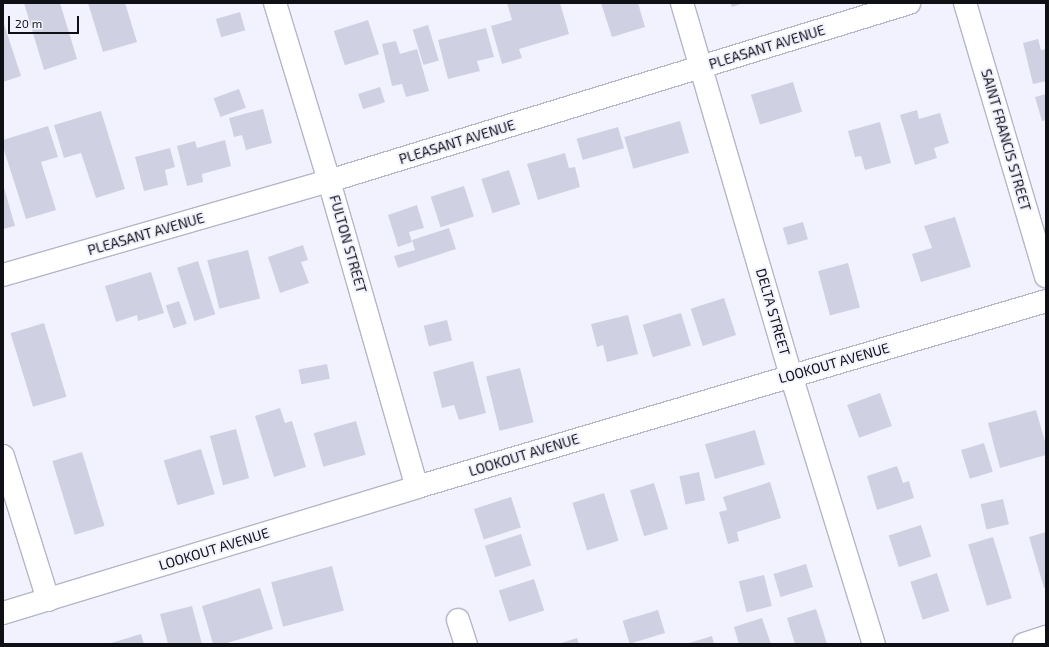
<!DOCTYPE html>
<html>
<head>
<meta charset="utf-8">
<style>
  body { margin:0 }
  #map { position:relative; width:1049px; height:647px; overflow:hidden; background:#f1f2fe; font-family:"Exo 2",sans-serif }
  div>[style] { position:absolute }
  .building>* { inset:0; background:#cfd1e3; transform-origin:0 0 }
  .roads { filter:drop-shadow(1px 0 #b5b6c8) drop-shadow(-1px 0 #b5b6c8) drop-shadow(0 1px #b5b6c8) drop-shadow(0 -1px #b5b6c8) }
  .street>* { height:22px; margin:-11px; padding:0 11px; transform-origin:11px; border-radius:11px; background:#fff }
  .secondary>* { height:22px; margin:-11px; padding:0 11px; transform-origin:11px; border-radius:11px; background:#fff }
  span { translate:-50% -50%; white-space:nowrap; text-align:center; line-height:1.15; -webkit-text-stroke:4px #f1f2fe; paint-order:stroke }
  .street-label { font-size:14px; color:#0f1016 }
  .frame { position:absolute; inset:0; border:4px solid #0f1016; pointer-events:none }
  .scale { position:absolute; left:8px; top:16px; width:71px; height:18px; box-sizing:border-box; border:2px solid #0f1016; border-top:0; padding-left:5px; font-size:12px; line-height:14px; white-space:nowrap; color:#0f1016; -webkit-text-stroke:3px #f1f2fe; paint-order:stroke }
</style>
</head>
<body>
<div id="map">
  <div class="building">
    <div style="clip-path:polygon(24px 3px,60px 3px,77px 59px,44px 70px)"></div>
    <div style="clip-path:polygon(88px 3px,125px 3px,137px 42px,103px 52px)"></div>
    <div style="clip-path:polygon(507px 3px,560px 3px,569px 34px,519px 49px,522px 58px,502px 64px,491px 26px,512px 20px)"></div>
    <div style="clip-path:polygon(601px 3px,638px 3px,645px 27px,612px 37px)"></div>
    <div style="clip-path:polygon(730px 3px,744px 3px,732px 7px)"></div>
    <div style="left:240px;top:12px;width:19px;height:25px;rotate:74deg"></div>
    <div style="left:368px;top:20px;width:36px;height:36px;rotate:72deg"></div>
    <div style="clip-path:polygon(3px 21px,21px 76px,3px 82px)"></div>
    <div style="left:428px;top:25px;width:37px;height:16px;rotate:73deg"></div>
    <div style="clip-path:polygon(486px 28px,494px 57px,477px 61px,480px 71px,448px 79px,438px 40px)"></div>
    <div style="clip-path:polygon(1038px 39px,1041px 50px,1046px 49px,1046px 81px,1033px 84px,1023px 43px)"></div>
    <div style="clip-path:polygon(396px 41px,400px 54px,417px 49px,429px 91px,406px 97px,402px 84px,392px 86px,382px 44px)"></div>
    <div style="left:793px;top:82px;width:31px;height:44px;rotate:73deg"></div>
    <div style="left:380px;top:87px;width:16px;height:23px;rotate:72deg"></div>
    <div style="left:239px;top:89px;width:20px;height:27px;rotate:70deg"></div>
    <div style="clip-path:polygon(1046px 94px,1046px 120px,1042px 121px,1035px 97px)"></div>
    <div style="clip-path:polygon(263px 109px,272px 143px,246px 150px,242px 135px,234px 137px,229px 118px)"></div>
    <div style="clip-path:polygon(917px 110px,919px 119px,940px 113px,949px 143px,934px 148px,937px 158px,915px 165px,900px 115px)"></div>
    <div style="clip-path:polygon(101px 111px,125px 189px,96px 198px,81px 153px,64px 158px,54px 125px)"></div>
    <div style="left:680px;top:121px;width:33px;height:58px;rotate:74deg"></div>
    <div style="clip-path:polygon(880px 122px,891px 163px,865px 170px,861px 156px,855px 157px,848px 131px)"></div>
    <div style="clip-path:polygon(48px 126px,58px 157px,41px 162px,56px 210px,26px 219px,3px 147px,3px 140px)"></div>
    <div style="left:618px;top:127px;width:22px;height:43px;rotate:74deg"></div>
    <div style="clip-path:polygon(225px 140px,231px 166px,202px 174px,203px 182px,187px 186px,177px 146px,195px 141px,197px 148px)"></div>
    <div style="clip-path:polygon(170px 148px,175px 167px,165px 170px,168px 185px,144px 191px,135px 157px)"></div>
    <div style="clip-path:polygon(565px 153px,569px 168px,575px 167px,580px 187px,538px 200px,527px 164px)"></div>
    <div style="left:509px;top:170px;width:36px;height:29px;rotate:72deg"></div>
    <div style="clip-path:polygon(3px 184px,15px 226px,3px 229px)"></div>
    <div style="left:464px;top:186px;width:32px;height:35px;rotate:72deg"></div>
    <div style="clip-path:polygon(417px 205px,424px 228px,409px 232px,412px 242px,398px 247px,388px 215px)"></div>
    <div style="clip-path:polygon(955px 217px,971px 267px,921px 282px,912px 254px,932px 248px,924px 226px)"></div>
    <div style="left:803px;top:222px;width:18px;height:21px;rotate:74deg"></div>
    <div style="clip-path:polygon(449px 228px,456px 249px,398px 268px,394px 256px,415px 250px,412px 240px)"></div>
    <div style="clip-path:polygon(303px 245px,308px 260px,301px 262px,309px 283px,280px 293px,268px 257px)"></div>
    <div style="left:248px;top:250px;width:50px;height:42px;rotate:76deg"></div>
    <div style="left:198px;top:261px;width:56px;height:22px;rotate:72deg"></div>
    <div style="left:848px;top:263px;width:46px;height:31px;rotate:75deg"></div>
    <div style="clip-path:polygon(151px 272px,164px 313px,138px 321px,137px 315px,116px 322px,105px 286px)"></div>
    <div style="left:724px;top:298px;width:39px;height:35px;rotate:72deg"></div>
    <div style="left:179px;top:301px;width:24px;height:14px;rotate:71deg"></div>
    <div style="left:681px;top:313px;width:34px;height:40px;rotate:73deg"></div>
    <div style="clip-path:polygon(628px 315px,638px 354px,607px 362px,603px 345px,597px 347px,591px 324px)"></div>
    <div style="left:447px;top:320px;width:21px;height:24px;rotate:76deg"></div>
    <div style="left:44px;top:323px;width:77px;height:35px;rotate:73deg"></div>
    <div style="clip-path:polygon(473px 361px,486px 413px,459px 420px,454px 405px,442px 408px,433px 372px)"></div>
    <div style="left:327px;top:364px;width:15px;height:29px;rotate:79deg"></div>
    <div style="left:520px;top:368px;width:56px;height:35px;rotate:76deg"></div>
    <div style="left:880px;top:393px;width:35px;height:35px;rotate:70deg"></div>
    <div style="clip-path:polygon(280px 408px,285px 423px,292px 421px,306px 467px,274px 477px,255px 416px)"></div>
    <div style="clip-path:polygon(1036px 410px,1046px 445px,1046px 455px,1000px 468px,988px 423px)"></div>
    <div style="left:356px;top:421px;width:35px;height:44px;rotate:74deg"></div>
    <div style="left:236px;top:429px;width:51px;height:27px;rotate:75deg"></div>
    <div style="left:755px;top:430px;width:36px;height:52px;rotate:74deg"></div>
    <div style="left:984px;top:443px;width:30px;height:24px;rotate:73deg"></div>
    <div style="left:201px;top:449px;width:47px;height:39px;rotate:73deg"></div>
    <div style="left:82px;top:452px;width:77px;height:31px;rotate:73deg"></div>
    <div style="clip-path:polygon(897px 466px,903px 483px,909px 481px,914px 498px,877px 510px,867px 476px)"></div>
    <div style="left:699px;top:472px;width:29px;height:20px;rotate:78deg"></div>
    <div style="clip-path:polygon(770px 482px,781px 518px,737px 532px,739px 541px,728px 544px,719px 512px,727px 510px,723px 497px)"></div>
    <div style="left:654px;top:483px;width:48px;height:25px;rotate:73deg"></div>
    <div style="left:604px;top:493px;width:50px;height:33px;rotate:73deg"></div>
    <div style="left:511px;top:497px;width:32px;height:39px;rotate:72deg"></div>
    <div style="left:1003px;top:499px;width:26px;height:23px;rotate:77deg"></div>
    <div style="left:921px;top:525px;width:33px;height:34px;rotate:72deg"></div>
    <div style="clip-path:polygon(1046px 532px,1046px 588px,1044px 588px,1029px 537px)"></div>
    <div style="left:521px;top:534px;width:33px;height:38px;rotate:72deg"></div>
    <div style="left:993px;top:537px;width:64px;height:26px;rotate:73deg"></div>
    <div style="left:806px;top:564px;width:24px;height:34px;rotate:73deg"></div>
    <div style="left:332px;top:566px;width:46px;height:63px;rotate:75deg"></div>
    <div style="left:937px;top:573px;width:40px;height:28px;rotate:72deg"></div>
    <div style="left:764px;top:575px;width:32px;height:26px;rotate:76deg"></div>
    <div style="left:534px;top:579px;width:33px;height:37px;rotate:72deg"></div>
    <div style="clip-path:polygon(260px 588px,273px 629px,224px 644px,213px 644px,202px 606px)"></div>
    <div style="clip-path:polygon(192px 606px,202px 644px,168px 644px,160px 614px)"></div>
    <div style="clip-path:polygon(816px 609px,827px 644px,795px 644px,787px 618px)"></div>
    <div style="left:658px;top:610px;width:24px;height:37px;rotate:73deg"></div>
    <div style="clip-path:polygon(762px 618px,771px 644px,739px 644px,734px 627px)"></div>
    <div style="clip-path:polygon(141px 634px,144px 644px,112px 644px,111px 643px)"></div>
    <div style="clip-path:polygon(712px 636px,714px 644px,686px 644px)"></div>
    <div style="clip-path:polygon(577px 638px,579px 644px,558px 644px)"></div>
  </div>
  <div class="roads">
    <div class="street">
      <div style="left:275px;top:3px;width:186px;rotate:73.1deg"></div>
      <div style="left:329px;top:181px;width:318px;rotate:74deg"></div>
      <div style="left:682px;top:3px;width:388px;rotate:73.7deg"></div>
      <div style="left:791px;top:375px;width:282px;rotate:72.9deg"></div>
      <div style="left:965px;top:3px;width:285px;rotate:73.5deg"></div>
      <div style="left:3px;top:275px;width:339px;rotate:-16.1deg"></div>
      <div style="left:329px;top:181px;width:607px;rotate:-17.06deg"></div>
      <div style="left:3px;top:456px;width:151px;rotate:72.6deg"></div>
      <div style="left:3px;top:613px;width:433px;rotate:-16.9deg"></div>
      <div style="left:417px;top:487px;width:656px;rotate:-16.47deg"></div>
      <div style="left:458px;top:620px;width:25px;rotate:72deg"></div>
    </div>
    <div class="secondary">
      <div style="left:1024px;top:644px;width:23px;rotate:-18deg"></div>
    </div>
  </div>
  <div class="street-label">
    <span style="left:767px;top:47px;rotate:-17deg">PLEASANT AVENUE</span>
    <span style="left:1006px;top:140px;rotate:74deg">SAINT FRANCIS STREET</span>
    <span style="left:457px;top:142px;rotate:-17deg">PLEASANT AVENUE</span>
    <span style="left:146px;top:234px;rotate:-16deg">PLEASANT AVENUE</span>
    <span style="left:348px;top:244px;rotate:74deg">FULTON STREET</span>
    <span style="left:773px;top:312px;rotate:74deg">DELTA STREET</span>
    <span style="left:834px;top:363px;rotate:-16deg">LOOKOUT AVENUE</span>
    <span style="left:524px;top:455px;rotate:-17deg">LOOKOUT AVENUE</span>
    <span style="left:214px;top:549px;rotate:-17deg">LOOKOUT AVENUE</span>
  </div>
  <div class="frame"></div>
  <div class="scale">20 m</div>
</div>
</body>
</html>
